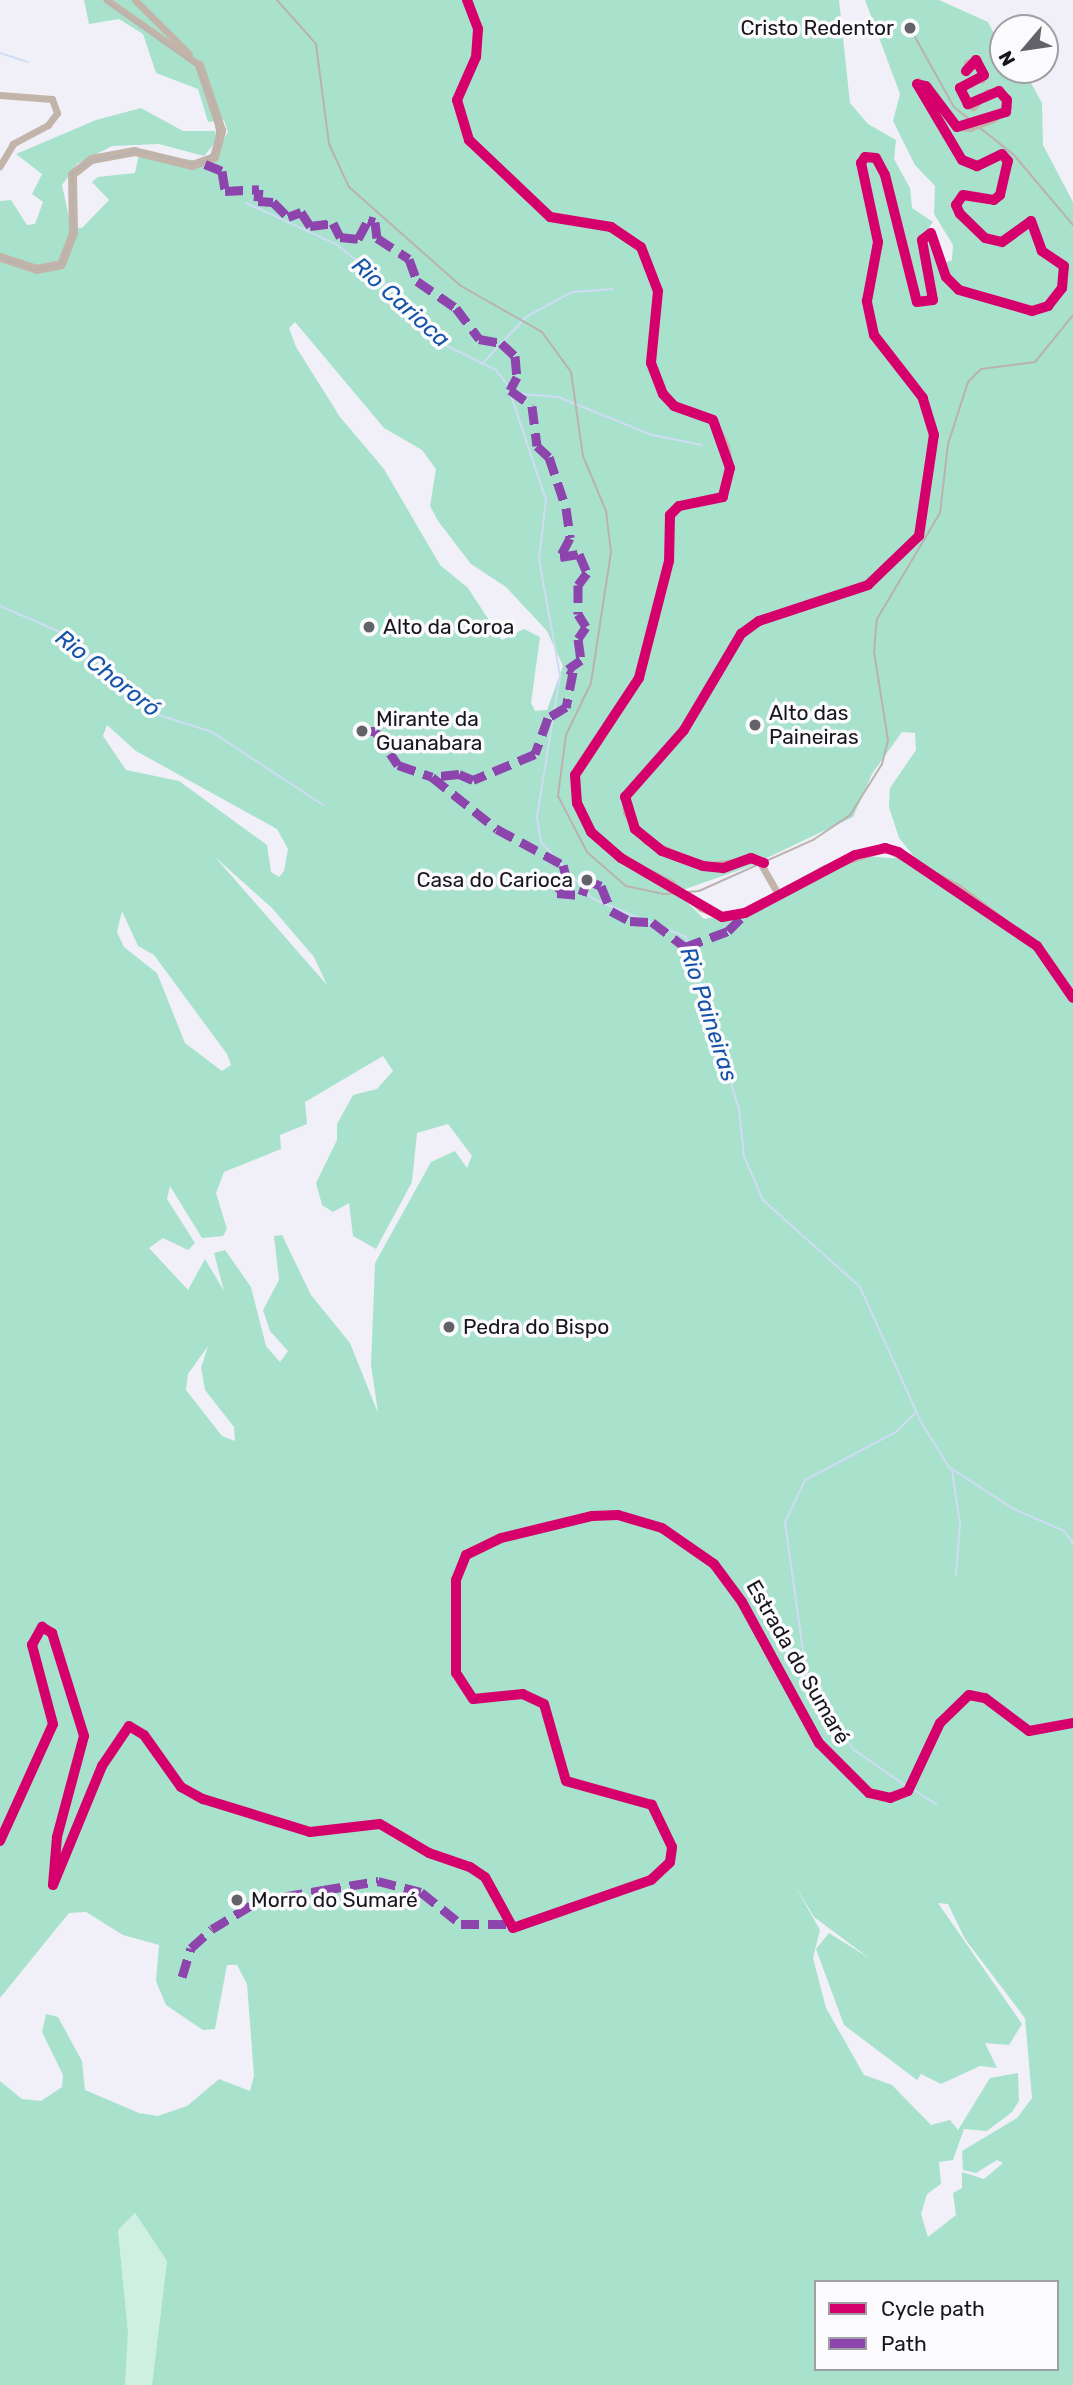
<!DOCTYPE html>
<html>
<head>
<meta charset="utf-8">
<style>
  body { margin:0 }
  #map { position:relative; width:1073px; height:2385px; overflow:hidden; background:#f1f0f8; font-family:Rubik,sans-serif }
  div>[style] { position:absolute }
  .green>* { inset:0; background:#cdf0e3 }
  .forest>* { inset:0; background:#a8e2cd }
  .stream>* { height:2px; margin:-1px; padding:0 1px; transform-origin:1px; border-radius:1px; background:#cfdcf4 }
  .minor-tunnel>* { height:7px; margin-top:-3.5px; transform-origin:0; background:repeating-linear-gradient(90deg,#d0cfd7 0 7px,transparent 0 10.5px) }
  .minor>* { height:7px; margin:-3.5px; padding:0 3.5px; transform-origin:3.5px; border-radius:3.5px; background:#c2b4a9 }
  .tertiary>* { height:9px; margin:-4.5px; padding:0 4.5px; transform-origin:4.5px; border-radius:4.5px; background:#c2b4a9 }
  .tram>* { height:2px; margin:-1px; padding:0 1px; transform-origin:1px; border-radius:1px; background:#bab2ae }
  .minor-bridge>* { height:7px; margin:-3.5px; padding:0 3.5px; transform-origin:3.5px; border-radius:3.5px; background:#c2b4a9 }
  .quiet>* { height:9px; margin-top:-4.5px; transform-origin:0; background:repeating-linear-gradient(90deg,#8e44ad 0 18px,transparent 0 27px) }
  .cycleway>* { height:10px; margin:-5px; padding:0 5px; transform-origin:5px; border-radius:5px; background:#d6006c }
  .dots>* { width:19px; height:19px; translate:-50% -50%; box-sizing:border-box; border:4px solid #fbfbfe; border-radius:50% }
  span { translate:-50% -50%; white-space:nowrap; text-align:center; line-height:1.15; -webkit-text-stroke:7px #fbfbfe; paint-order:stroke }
  .poi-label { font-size:21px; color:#17161b }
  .right { translate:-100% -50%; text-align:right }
  .left { translate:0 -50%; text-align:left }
  .street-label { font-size:21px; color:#17161b }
  .water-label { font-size:23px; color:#1653a8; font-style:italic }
  .legend { position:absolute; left:814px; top:2280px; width:245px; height:91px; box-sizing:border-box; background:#fbfbfe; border:2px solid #a09fa3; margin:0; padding:9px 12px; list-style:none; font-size:21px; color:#17161b }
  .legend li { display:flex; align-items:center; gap:14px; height:35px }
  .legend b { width:35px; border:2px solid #a09fa3 }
  .north { position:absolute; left:989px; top:14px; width:70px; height:70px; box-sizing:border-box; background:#fbfbfe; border:2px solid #a09fa3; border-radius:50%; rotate:241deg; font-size:19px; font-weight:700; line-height:28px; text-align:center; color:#17161b }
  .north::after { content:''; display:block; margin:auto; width:24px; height:32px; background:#636268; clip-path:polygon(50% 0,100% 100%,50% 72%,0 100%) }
</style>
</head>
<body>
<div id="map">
  <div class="green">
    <div style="clip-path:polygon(135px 2213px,167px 2261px,152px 2385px,125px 2385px,128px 2332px,118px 2230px)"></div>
  </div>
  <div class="forest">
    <div style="clip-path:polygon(evenodd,84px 0,839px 0,850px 103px,868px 124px,896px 140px,894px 159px,910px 188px,912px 208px,933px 222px,919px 241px,930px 236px,942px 264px,952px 260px,953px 245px,934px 214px,935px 186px,915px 165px,893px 121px,900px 94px,865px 0,939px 0,988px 22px,1003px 51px,1003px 70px,1024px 70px,1042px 103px,1043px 145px,1073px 202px,1073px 2385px,152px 2385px,167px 2261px,135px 2213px,118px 2230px,128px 2332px,125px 2385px,0 2385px,0 2081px,22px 2099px,41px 2101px,62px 2087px,63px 2075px,42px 2032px,46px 2014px,58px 2017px,82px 2061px,85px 2090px,139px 2113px,158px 2116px,187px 2106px,219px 2079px,250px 2091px,254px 2076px,247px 1984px,237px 1965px,227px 1965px,215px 2029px,203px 2030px,166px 2005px,156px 1981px,159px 1945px,123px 1935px,86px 1912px,69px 1913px,0 1998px,0 201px,11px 200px,27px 225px,35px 224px,43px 202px,32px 194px,42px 174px,16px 154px,96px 120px,141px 108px,183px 131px,215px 131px,217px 140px,204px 156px,159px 144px,112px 146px,77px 164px,62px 185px,71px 227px,82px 228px,109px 200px,92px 182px,98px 177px,135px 173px,139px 154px,210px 162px,228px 132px,224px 120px,208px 122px,198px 89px,156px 73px,143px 34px,119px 19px,89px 24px,84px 0,295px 322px,384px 428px,422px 450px,436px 469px,430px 506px,438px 521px,471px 564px,506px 587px,547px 631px,563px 666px,547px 710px,535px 711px,531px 703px,540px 637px,524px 629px,502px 640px,468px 588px,440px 565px,384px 469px,340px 417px,296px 347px,289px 328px,295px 322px,84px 0,107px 725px,136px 751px,277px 829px,288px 849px,284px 871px,279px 877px,271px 872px,267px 845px,179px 781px,126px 770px,103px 736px,107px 725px,84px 0,902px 732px,915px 733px,916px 750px,890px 788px,889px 807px,899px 838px,917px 860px,853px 855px,736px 913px,704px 919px,677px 892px,748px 867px,853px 817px,872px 774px,902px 732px,84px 0,215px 857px,272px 908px,314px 957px,327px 985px,215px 857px,84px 0,122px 911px,138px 946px,154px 955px,227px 1054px,231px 1065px,222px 1071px,185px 1043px,157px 973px,124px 947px,117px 932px,122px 911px,84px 0,383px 1056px,393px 1071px,377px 1089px,353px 1095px,337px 1124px,337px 1140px,316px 1183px,322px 1205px,333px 1212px,349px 1203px,353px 1236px,376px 1249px,412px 1182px,417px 1133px,448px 1124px,472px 1156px,467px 1168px,455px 1151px,431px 1162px,375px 1263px,371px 1365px,378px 1413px,350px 1343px,311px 1295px,282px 1235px,274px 1236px,279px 1280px,263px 1310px,270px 1331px,288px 1351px,280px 1362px,266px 1346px,251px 1287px,225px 1250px,214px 1253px,224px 1291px,205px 1259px,188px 1290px,149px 1248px,163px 1238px,188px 1250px,195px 1243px,167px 1199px,170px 1186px,202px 1238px,223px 1236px,227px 1229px,216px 1193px,224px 1172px,281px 1149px,280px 1135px,307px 1124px,305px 1102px,383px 1056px,84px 0,208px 1346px,201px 1368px,205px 1390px,234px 1427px,235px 1441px,222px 1436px,186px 1390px,188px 1374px,208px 1346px,84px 0,794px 1884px,814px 1917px,869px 1958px,829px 1933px,816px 1949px,844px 2025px,917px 2080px,921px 2074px,941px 2084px,980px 2066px,997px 2068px,985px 2043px,1009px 2045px,1022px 2024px,938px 1903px,948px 1904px,965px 1939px,1025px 2018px,1032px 2098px,1017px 2118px,962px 2151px,963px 2170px,976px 2173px,997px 2160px,1003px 2163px,984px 2179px,962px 2172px,962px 2188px,953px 2193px,956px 2215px,928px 2237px,921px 2214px,927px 2194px,941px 2184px,939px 2162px,953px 2160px,964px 2129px,987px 2131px,1012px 2112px,1019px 2101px,1018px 2073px,990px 2078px,958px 2130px,950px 2120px,931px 2125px,892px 2085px,864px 2075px,826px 2008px,813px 1958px,820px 1930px,794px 1884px,84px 0,816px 2282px,1057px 2282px,1057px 2369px,816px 2369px,816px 2282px)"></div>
  </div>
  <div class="stream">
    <div style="left:0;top:53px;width:29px;rotate:18deg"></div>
    <div style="left:246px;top:203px;width:99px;rotate:24.5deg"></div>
    <div style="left:336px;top:244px;width:67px;rotate:38.9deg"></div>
    <div style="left:388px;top:286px;width:78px;rotate:47.1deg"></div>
    <div style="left:441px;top:343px;width:61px;rotate:26.1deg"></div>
    <div style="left:496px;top:370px;width:18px;rotate:52deg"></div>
    <div style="left:507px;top:384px;width:122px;rotate:71.4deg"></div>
    <div style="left:546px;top:500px;width:59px;rotate:96.8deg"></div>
    <div style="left:539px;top:559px;width:119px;rotate:79.8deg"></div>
    <div style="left:560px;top:676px;width:143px;rotate:99.3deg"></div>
    <div style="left:537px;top:817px;width:25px;rotate:81deg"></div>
    <div style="left:541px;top:842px;width:77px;rotate:47.6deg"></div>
    <div style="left:593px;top:899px;width:100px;rotate:22.2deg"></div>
    <div style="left:686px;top:937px;width:180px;rotate:72.9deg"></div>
    <div style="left:739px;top:1109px;width:47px;rotate:83.9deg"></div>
    <div style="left:744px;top:1156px;width:48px;rotate:66.6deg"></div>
    <div style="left:763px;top:1200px;width:130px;rotate:41.9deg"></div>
    <div style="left:860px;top:1287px;width:148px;rotate:65.7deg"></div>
    <div style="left:921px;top:1422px;width:53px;rotate:58.1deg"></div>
    <div style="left:949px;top:1467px;width:75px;rotate:33.1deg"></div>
    <div style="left:1012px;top:1508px;width:57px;rotate:23.9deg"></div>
    <div style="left:1064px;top:1531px;width:16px;rotate:55deg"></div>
    <div style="left:482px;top:364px;width:64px;rotate:-46.9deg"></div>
    <div style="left:526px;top:317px;width:52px;rotate:-28.5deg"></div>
    <div style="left:572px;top:292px;width:41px;rotate:-4.2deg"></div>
    <div style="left:512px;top:393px;width:46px;rotate:5deg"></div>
    <div style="left:558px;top:397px;width:101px;rotate:22deg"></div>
    <div style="left:652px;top:435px;width:51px;rotate:11.3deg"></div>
    <div style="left:0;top:606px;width:73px;rotate:23.4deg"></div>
    <div style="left:67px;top:635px;width:122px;rotate:41deg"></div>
    <div style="left:159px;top:715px;width:56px;rotate:17.8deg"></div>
    <div style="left:212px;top:732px;width:133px;rotate:33.3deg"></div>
    <div style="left:952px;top:1470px;width:55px;rotate:81.6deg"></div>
    <div style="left:960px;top:1524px;width:51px;rotate:94.5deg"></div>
    <div style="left:906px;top:1786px;width:65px;rotate:-145.1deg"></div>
    <div style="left:853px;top:1749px;width:77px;rotate:-125.5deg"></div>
    <div style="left:808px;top:1686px;width:166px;rotate:-98deg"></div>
    <div style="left:785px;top:1522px;width:47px;rotate:-64.5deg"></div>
    <div style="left:805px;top:1480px;width:103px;rotate:-27.8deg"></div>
    <div style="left:896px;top:1432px;width:28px;rotate:-44deg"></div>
    <div style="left:911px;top:1788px;width:30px;rotate:33deg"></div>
  </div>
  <div class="minor-tunnel">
    <div style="left:960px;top:88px;width:23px;rotate:-20deg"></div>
  </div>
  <div class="minor">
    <div style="left:107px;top:0;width:113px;rotate:35.2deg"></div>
    <div style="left:135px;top:0;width:76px;rotate:45deg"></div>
    <div style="left:467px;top:0;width:31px;rotate:69deg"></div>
    <div style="left:478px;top:29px;width:28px;rotate:94deg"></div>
    <div style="left:476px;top:57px;width:47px;rotate:113.8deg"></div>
    <div style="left:457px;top:100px;width:42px;rotate:73.3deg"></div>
    <div style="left:469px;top:140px;width:112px;rotate:43.5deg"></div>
    <div style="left:550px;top:217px;width:62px;rotate:9.3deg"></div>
    <div style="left:611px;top:227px;width:36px;rotate:34deg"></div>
    <div style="left:641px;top:247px;width:47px;rotate:68.9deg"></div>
    <div style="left:658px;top:291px;width:72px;rotate:95.6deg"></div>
    <div style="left:651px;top:363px;width:33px;rotate:69deg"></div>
    <div style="left:663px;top:394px;width:16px;rotate:47deg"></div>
    <div style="left:674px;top:406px;width:41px;rotate:19.7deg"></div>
    <div style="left:713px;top:420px;width:29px;rotate:63deg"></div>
    <div style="left:726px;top:446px;width:22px;rotate:80deg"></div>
    <div style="left:730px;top:468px;width:30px;rotate:104deg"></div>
    <div style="left:723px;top:497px;width:45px;rotate:168.4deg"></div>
    <div style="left:679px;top:506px;width:13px;rotate:135deg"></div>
    <div style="left:670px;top:515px;width:46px;rotate:91.2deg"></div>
    <div style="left:669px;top:561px;width:121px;rotate:104.4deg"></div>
    <div style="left:639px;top:678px;width:116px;rotate:123.4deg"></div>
    <div style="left:575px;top:775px;width:28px;rotate:86deg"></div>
    <div style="left:577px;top:803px;width:32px;rotate:64deg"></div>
    <div style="left:591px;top:832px;width:40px;rotate:41deg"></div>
    <div style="left:621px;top:858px;width:56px;rotate:26.6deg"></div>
    <div style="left:966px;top:71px;width:8px;rotate:-83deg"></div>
    <div style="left:967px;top:63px;width:11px;rotate:-15deg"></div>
    <div style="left:978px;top:60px;width:20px;rotate:79deg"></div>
    <div style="left:960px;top:88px;width:23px;rotate:56deg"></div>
    <div style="left:973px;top:107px;width:21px;rotate:-45deg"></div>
    <div style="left:988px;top:92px;width:14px;rotate:4deg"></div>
    <div style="left:1002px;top:93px;width:15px;rotate:67deg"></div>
    <div style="left:1008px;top:107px;width:19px;rotate:141deg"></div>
    <div style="left:0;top:95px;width:52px;rotate:4.4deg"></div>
    <div style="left:52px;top:99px;width:15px;rotate:70deg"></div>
    <div style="left:57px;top:113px;width:15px;rotate:127deg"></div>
    <div style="left:48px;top:125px;width:40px;rotate:152deg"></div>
    <div style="left:13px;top:144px;width:26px;rotate:121deg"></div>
    <div style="left:778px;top:894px;width:40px;rotate:-119.7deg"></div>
    <div style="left:758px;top:859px;width:55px;rotate:172.7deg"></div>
    <div style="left:703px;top:866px;width:62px;rotate:-156.3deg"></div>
    <div style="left:646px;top:841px;width:35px;rotate:-125deg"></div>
    <div style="left:626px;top:812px;width:15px;rotate:-94deg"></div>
    <div style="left:625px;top:797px;width:89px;rotate:-48.6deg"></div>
    <div style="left:684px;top:730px;width:112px;rotate:-59.3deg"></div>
    <div style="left:741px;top:634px;width:22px;rotate:-36deg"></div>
    <div style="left:759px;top:621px;width:115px;rotate:-18.3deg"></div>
    <div style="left:868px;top:585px;width:71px;rotate:-43.9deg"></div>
    <div style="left:919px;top:536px;width:102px;rotate:-81.6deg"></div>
    <div style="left:934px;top:435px;width:39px;rotate:-107deg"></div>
    <div style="left:923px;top:398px;width:80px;rotate:-127.9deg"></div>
    <div style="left:874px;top:335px;width:35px;rotate:-102deg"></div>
    <div style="left:867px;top:301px;width:60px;rotate:-79.4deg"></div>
    <div style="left:878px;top:242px;width:81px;rotate:-102.1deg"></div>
    <div style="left:861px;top:163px;width:7px;rotate:-56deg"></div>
    <div style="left:865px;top:157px;width:11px;rotate:5deg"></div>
    <div style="left:876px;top:158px;width:19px;rotate:62deg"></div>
    <div style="left:885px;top:175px;width:131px;rotate:75.9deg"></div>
    <div style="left:917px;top:302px;width:16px;rotate:-7deg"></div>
    <div style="left:933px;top:300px;width:61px;rotate:-100.4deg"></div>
    <div style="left:922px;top:240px;width:11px;rotate:-38deg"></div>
    <div style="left:931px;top:233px;width:46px;rotate:71.2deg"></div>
    <div style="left:946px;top:277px;width:18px;rotate:45deg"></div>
    <div style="left:959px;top:290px;width:76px;rotate:16deg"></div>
    <div style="left:1032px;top:311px;width:17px;rotate:-17deg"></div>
    <div style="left:1048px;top:306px;width:23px;rotate:-52deg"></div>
    <div style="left:1062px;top:288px;width:22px;rotate:-85deg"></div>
    <div style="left:1064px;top:266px;width:27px;rotate:-146deg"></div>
    <div style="left:1042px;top:251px;width:32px;rotate:-110deg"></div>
    <div style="left:1031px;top:221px;width:36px;rotate:144deg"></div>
    <div style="left:1002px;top:242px;width:17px;rotate:-167deg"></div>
    <div style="left:985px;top:238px;width:35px;rotate:-136deg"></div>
    <div style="left:960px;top:214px;width:10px;rotate:-114deg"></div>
    <div style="left:956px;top:205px;width:12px;rotate:-55deg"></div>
    <div style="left:963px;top:195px;width:31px;rotate:9deg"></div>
    <div style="left:994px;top:200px;width:8px;rotate:-40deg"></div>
    <div style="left:1000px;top:195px;width:35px;rotate:-77deg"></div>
    <div style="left:1008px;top:161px;width:9px;rotate:-131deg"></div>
    <div style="left:1002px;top:154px;width:28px;rotate:154deg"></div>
    <div style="left:977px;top:166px;width:16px;rotate:-158deg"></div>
    <div style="left:962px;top:160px;width:90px;rotate:-119.1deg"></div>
    <div style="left:918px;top:81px;width:60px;rotate:49.7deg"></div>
    <div style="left:957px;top:127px;width:13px;rotate:4deg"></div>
    <div style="left:701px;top:908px;width:23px;rotate:23deg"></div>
    <div style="left:722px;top:917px;width:23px;rotate:-10deg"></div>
    <div style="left:745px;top:913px;width:92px;rotate:-29.4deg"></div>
    <div style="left:825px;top:868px;width:63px;rotate:-18.4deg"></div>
    <div style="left:885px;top:848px;width:83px;rotate:28.1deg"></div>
    <div style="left:958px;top:887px;width:99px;rotate:36.8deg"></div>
    <div style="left:1037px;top:946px;width:63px;rotate:55.3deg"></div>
    <div style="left:0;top:1841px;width:128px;rotate:-65.6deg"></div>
    <div style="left:53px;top:1724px;width:82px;rotate:-104.9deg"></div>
    <div style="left:32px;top:1645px;width:21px;rotate:-61deg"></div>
    <div style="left:42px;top:1627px;width:12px;rotate:31deg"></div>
    <div style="left:52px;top:1633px;width:108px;rotate:72.7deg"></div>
    <div style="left:84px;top:1736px;width:105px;rotate:105deg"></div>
    <div style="left:57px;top:1837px;width:48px;rotate:94.8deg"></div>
    <div style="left:53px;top:1885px;width:129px;rotate:-67.6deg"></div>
    <div style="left:102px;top:1766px;width:48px;rotate:-56deg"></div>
    <div style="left:129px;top:1726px;width:17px;rotate:31deg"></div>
    <div style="left:144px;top:1735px;width:64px;rotate:54.6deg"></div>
    <div style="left:181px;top:1787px;width:25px;rotate:29deg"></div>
    <div style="left:203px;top:1799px;width:112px;rotate:17.1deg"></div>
    <div style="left:310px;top:1832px;width:70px;rotate:-6.5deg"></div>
    <div style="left:380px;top:1824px;width:57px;rotate:30.6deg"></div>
    <div style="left:429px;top:1853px;width:43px;rotate:18.9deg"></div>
    <div style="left:470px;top:1867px;width:18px;rotate:34deg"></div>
    <div style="left:485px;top:1877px;width:58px;rotate:61.2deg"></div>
    <div style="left:513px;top:1928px;width:146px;rotate:-19.2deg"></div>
    <div style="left:651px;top:1880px;width:26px;rotate:-43deg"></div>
    <div style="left:670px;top:1862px;width:15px;rotate:-82deg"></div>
    <div style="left:672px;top:1847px;width:47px;rotate:-115.5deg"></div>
    <div style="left:652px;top:1805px;width:89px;rotate:-164.4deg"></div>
    <div style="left:566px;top:1781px;width:80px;rotate:-105.9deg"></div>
    <div style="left:544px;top:1704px;width:23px;rotate:-155deg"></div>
    <div style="left:523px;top:1694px;width:50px;rotate:174.3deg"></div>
    <div style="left:473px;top:1699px;width:31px;rotate:-123deg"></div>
    <div style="left:456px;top:1673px;width:93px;rotate:-90deg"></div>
    <div style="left:456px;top:1580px;width:27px;rotate:-68deg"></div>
    <div style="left:466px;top:1555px;width:39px;rotate:-26deg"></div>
    <div style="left:501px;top:1538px;width:94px;rotate:-13.6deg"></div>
    <div style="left:592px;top:1516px;width:26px;rotate:-2deg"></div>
    <div style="left:618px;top:1515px;width:46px;rotate:16.5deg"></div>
    <div style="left:662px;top:1528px;width:63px;rotate:34.7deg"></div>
    <div style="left:714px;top:1564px;width:47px;rotate:53.6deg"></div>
    <div style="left:742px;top:1602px;width:161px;rotate:61.4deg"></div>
    <div style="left:819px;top:1743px;width:71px;rotate:45deg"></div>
    <div style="left:869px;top:1793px;width:22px;rotate:13deg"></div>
    <div style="left:890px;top:1798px;width:19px;rotate:-21deg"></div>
    <div style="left:908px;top:1791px;width:75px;rotate:-64.8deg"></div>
    <div style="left:940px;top:1723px;width:40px;rotate:-44deg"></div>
    <div style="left:969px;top:1695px;width:16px;rotate:11deg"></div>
    <div style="left:985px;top:1698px;width:55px;rotate:36.9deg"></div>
    <div style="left:1029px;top:1731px;width:45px;rotate:-10.3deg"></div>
  </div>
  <div class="tertiary">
    <div style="left:0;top:257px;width:38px;rotate:18deg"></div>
    <div style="left:36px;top:269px;width:25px;rotate:-11deg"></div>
    <div style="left:61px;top:264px;width:34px;rotate:-69deg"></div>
    <div style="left:73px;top:232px;width:58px;rotate:-91deg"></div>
    <div style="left:72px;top:174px;width:24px;rotate:-38deg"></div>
    <div style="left:91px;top:159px;width:44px;rotate:-10.5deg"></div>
    <div style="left:134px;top:151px;width:60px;rotate:13.6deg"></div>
    <div style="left:192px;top:165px;width:23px;rotate:-20deg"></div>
    <div style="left:214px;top:157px;width:28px;rotate:-75deg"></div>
    <div style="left:221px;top:130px;width:69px;rotate:-108.7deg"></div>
  </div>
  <div class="tram">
    <div style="left:277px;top:0;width:59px;rotate:48.4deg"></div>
    <div style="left:316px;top:44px;width:101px;rotate:82.6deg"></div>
    <div style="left:329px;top:144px;width:47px;rotate:65.1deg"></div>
    <div style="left:349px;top:187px;width:149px;rotate:41.5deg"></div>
    <div style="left:461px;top:286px;width:93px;rotate:29.6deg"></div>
    <div style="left:542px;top:332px;width:49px;rotate:54.1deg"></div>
    <div style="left:571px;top:372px;width:85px;rotate:81.9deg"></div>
    <div style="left:583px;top:456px;width:60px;rotate:67.3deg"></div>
    <div style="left:606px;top:511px;width:41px;rotate:83deg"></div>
    <div style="left:611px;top:552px;width:133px;rotate:98.7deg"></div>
    <div style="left:591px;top:683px;width:58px;rotate:115.7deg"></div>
    <div style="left:566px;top:735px;width:62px;rotate:97.5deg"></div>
    <div style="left:558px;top:796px;width:63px;rotate:62.6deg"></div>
    <div style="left:587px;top:852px;width:52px;rotate:41.1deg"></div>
    <div style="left:626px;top:886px;width:39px;rotate:12deg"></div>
    <div style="left:664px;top:894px;width:35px;rotate:-5deg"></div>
    <div style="left:699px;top:891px;width:125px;rotate:-24.1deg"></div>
    <div style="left:813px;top:840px;width:45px;rotate:-34deg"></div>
    <div style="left:850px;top:815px;width:60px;rotate:-57.9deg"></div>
    <div style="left:882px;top:764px;width:25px;rotate:-76deg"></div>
    <div style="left:888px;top:740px;width:89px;rotate:-99deg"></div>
    <div style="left:874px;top:652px;width:33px;rotate:-85deg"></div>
    <div style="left:877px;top:619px;width:123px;rotate:-59.3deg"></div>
    <div style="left:940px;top:513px;width:69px;rotate:-83.4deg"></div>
    <div style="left:948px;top:444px;width:65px;rotate:-72.1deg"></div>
    <div style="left:968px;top:382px;width:18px;rotate:-45deg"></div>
    <div style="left:981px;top:369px;width:54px;rotate:-7.4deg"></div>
    <div style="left:1035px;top:362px;width:60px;rotate:-51deg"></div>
    <div style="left:910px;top:28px;width:90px;rotate:60.9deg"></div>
    <div style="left:954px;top:107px;width:77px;rotate:38.7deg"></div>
    <div style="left:1014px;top:155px;width:92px;rotate:49.9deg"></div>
    <div style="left:0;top:258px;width:37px;rotate:19deg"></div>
    <div style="left:35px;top:270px;width:27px;rotate:-13deg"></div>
    <div style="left:61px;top:264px;width:35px;rotate:-68deg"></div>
    <div style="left:74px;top:232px;width:58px;rotate:-92deg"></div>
    <div style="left:72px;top:174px;width:20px;rotate:-37deg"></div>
    <div style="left:88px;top:162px;width:52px;rotate:-12.2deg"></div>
    <div style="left:139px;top:151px;width:54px;rotate:14deg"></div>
    <div style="left:191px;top:164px;width:13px;rotate:-9deg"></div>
    <div style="left:204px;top:162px;width:21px;rotate:-45deg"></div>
    <div style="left:219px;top:147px;width:46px;rotate:-97.4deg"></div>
    <div style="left:213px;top:101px;width:38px;rotate:-115deg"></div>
    <div style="left:197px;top:66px;width:114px;rotate:-144.6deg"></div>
  </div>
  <div class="minor-bridge">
    <div style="left:970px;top:128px;width:25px;rotate:-21deg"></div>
    <div style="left:671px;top:883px;width:39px;rotate:40deg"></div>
  </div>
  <div class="quiet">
    <div style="left:205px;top:164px;width:18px;rotate:22deg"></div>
    <div style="left:222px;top:171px;width:20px;rotate:81deg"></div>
    <div style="left:225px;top:191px;width:34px;rotate:-3deg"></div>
    <div style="left:259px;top:189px;width:12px;rotate:95deg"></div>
    <div style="left:258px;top:201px;width:15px;rotate:4deg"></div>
    <div style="left:273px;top:202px;width:21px;rotate:45deg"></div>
    <div style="left:288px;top:217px;width:14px;rotate:-21deg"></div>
    <div style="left:301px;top:212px;width:17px;rotate:57deg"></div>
    <div style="left:310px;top:226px;width:23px;rotate:-7deg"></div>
    <div style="left:333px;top:223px;width:16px;rotate:63deg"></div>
    <div style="left:340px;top:237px;width:18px;rotate:6deg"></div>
    <div style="left:358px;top:239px;width:21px;rotate:-62deg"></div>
    <div style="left:368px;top:220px;width:7px;rotate:16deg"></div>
    <div style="left:375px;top:222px;width:16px;rotate:83deg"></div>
    <div style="left:377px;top:238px;width:38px;rotate:33deg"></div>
    <div style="left:409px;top:259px;width:23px;rotate:70deg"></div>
    <div style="left:417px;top:281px;width:47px;rotate:34.7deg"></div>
    <div style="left:456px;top:308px;width:39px;rotate:53deg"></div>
    <div style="left:479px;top:339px;width:22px;rotate:10deg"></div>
    <div style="left:501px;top:343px;width:19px;rotate:43deg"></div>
    <div style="left:515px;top:356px;width:21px;rotate:85deg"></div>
    <div style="left:517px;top:377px;width:15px;rotate:118deg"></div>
    <div style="left:510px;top:390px;width:27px;rotate:36deg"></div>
    <div style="left:532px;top:406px;width:40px;rotate:82.9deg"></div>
    <div style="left:537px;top:446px;width:16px;rotate:43deg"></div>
    <div style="left:549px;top:457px;width:54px;rotate:71.6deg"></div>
    <div style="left:566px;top:508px;width:30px;rotate:82deg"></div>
    <div style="left:570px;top:538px;width:21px;rotate:118deg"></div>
    <div style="left:560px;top:557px;width:19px;rotate:-9deg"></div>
    <div style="left:579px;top:554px;width:21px;rotate:67deg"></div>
    <div style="left:587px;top:573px;width:15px;rotate:127deg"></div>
    <div style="left:578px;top:585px;width:29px;rotate:90deg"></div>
    <div style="left:578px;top:614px;width:15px;rotate:58deg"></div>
    <div style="left:586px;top:627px;width:14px;rotate:124deg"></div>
    <div style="left:578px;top:639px;width:21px;rotate:82deg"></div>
    <div style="left:581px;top:660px;width:16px;rotate:145deg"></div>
    <div style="left:568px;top:669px;width:6px;rotate:31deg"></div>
    <div style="left:573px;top:672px;width:36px;rotate:101deg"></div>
    <div style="left:566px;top:707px;width:21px;rotate:149deg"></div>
    <div style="left:548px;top:718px;width:38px;rotate:110deg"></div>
    <div style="left:535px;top:754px;width:67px;rotate:157.2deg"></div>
    <div style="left:473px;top:780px;width:15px;rotate:-157deg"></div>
    <div style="left:459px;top:774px;width:27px;rotate:174deg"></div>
    <div style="left:362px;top:731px;width:13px"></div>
    <div style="left:375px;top:731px;width:41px;rotate:55.9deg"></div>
    <div style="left:398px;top:765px;width:36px;rotate:19deg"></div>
    <div style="left:432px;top:777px;width:83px;rotate:38.7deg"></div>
    <div style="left:497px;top:829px;width:75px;rotate:28.6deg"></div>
    <div style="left:563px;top:865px;width:16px;rotate:75deg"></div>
    <div style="left:567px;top:880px;width:16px;rotate:128deg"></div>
    <div style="left:557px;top:893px;width:25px;rotate:5deg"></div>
    <div style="left:582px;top:895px;width:16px;rotate:-72deg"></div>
    <div style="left:587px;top:880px;width:15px;rotate:23deg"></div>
    <div style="left:601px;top:886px;width:27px;rotate:68deg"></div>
    <div style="left:611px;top:911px;width:21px;rotate:28deg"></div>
    <div style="left:630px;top:921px;width:22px;rotate:3deg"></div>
    <div style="left:652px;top:922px;width:41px;rotate:37.1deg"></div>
    <div style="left:685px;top:947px;width:46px;rotate:-20.4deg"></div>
    <div style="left:728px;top:931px;width:21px;rotate:-45deg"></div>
    <div style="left:182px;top:1977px;width:30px;rotate:-73deg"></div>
    <div style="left:191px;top:1948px;width:28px;rotate:-42deg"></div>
    <div style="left:212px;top:1929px;width:54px;rotate:-31.3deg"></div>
    <div style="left:258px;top:1901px;width:66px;rotate:-9.6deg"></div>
    <div style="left:323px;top:1890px;width:56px;rotate:-9.3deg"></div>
    <div style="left:378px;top:1881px;width:44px;rotate:14.3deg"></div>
    <div style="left:421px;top:1892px;width:51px;rotate:38.7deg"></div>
    <div style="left:461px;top:1924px;width:45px"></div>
  </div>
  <div class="cycleway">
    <div style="left:467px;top:0;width:31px;rotate:69deg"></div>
    <div style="left:478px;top:29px;width:28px;rotate:94deg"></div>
    <div style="left:476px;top:57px;width:47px;rotate:113.8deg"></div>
    <div style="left:457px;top:100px;width:42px;rotate:73.3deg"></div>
    <div style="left:469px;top:140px;width:112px;rotate:43.5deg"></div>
    <div style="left:550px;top:217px;width:62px;rotate:9.3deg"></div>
    <div style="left:611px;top:227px;width:36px;rotate:34deg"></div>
    <div style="left:641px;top:247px;width:47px;rotate:68.9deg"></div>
    <div style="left:658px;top:291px;width:72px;rotate:95.6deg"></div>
    <div style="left:651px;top:363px;width:33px;rotate:69deg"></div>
    <div style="left:663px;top:394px;width:16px;rotate:47deg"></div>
    <div style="left:674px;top:406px;width:41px;rotate:19.7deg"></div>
    <div style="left:713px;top:420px;width:51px;rotate:70.5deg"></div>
    <div style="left:730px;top:468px;width:30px;rotate:104deg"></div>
    <div style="left:723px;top:497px;width:45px;rotate:168.4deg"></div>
    <div style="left:679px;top:506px;width:13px;rotate:135deg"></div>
    <div style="left:670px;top:515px;width:46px;rotate:91.2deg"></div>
    <div style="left:669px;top:561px;width:121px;rotate:104.4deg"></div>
    <div style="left:639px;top:678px;width:116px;rotate:123.4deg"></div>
    <div style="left:575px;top:775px;width:28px;rotate:86deg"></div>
    <div style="left:577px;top:803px;width:32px;rotate:64deg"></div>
    <div style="left:591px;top:832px;width:40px;rotate:41deg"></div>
    <div style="left:621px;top:858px;width:117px;rotate:30.3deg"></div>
    <div style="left:722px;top:917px;width:23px;rotate:-10deg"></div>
    <div style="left:745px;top:913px;width:124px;rotate:-27.8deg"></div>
    <div style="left:855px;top:855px;width:31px;rotate:-13deg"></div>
    <div style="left:885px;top:848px;width:14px;rotate:17deg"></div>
    <div style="left:898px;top:852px;width:168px;rotate:34.1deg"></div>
    <div style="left:1037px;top:946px;width:63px;rotate:55.3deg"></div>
    <div style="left:764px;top:863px;width:14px;rotate:-159deg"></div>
    <div style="left:751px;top:858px;width:30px;rotate:160deg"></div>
    <div style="left:723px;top:868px;width:20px;rotate:-174deg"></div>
    <div style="left:703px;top:866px;width:44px;rotate:-159.9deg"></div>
    <div style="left:662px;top:851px;width:35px;rotate:-141deg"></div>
    <div style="left:635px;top:829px;width:34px;rotate:-107deg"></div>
    <div style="left:625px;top:797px;width:89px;rotate:-48.6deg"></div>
    <div style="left:684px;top:730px;width:112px;rotate:-59.3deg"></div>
    <div style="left:741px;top:634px;width:22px;rotate:-36deg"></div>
    <div style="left:759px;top:621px;width:115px;rotate:-18.3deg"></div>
    <div style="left:868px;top:585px;width:71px;rotate:-43.9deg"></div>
    <div style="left:919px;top:536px;width:102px;rotate:-81.6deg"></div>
    <div style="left:934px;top:435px;width:39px;rotate:-107deg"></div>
    <div style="left:923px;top:398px;width:80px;rotate:-127.9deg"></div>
    <div style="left:874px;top:335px;width:35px;rotate:-102deg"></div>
    <div style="left:867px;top:301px;width:60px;rotate:-79.4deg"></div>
    <div style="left:878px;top:242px;width:81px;rotate:-102.1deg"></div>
    <div style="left:861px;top:163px;width:7px;rotate:-56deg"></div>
    <div style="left:865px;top:157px;width:11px;rotate:5deg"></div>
    <div style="left:876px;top:158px;width:19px;rotate:62deg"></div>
    <div style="left:885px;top:175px;width:131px;rotate:75.9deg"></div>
    <div style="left:917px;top:302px;width:16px;rotate:-7deg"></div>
    <div style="left:933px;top:300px;width:61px;rotate:-100.4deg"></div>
    <div style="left:922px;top:240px;width:11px;rotate:-38deg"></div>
    <div style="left:931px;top:233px;width:46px;rotate:71.2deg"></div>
    <div style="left:946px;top:277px;width:18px;rotate:45deg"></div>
    <div style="left:959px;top:290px;width:76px;rotate:16deg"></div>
    <div style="left:1032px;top:311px;width:17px;rotate:-17deg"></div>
    <div style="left:1048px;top:306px;width:23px;rotate:-52deg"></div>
    <div style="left:1062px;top:288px;width:22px;rotate:-85deg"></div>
    <div style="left:1064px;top:266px;width:27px;rotate:-146deg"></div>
    <div style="left:1042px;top:251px;width:32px;rotate:-110deg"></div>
    <div style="left:1031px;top:221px;width:36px;rotate:144deg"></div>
    <div style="left:1002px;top:242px;width:17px;rotate:-167deg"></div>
    <div style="left:985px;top:238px;width:35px;rotate:-136deg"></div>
    <div style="left:960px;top:214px;width:10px;rotate:-114deg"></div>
    <div style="left:956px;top:205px;width:12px;rotate:-55deg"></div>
    <div style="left:963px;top:195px;width:31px;rotate:9deg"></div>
    <div style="left:994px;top:200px;width:8px;rotate:-40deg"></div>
    <div style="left:1000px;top:195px;width:35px;rotate:-77deg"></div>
    <div style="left:1008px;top:161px;width:9px;rotate:-131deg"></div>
    <div style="left:1002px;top:154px;width:28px;rotate:154deg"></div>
    <div style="left:977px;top:166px;width:16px;rotate:-158deg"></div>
    <div style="left:962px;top:160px;width:88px;rotate:-120.6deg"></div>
    <div style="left:917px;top:84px;width:9px;rotate:13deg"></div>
    <div style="left:926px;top:86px;width:51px;rotate:52.9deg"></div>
    <div style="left:957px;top:127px;width:51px;rotate:-17deg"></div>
    <div style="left:1006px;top:112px;width:12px;rotate:-85deg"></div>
    <div style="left:1007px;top:100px;width:12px;rotate:-132deg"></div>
    <div style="left:999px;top:91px;width:34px;rotate:157deg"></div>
    <div style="left:968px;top:104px;width:18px;rotate:-117deg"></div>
    <div style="left:960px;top:88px;width:27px;rotate:-28deg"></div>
    <div style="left:984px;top:75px;width:17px;rotate:-118deg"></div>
    <div style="left:976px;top:60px;width:15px;rotate:132deg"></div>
    <div style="left:0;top:1841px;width:128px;rotate:-65.6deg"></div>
    <div style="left:53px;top:1724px;width:82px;rotate:-104.9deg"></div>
    <div style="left:32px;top:1645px;width:21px;rotate:-61deg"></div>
    <div style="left:42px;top:1627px;width:12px;rotate:31deg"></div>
    <div style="left:52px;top:1633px;width:108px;rotate:72.7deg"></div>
    <div style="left:84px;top:1736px;width:105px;rotate:105deg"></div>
    <div style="left:57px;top:1837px;width:48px;rotate:94.8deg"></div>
    <div style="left:53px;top:1885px;width:129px;rotate:-67.6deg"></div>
    <div style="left:102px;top:1766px;width:48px;rotate:-56deg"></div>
    <div style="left:129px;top:1726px;width:17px;rotate:31deg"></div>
    <div style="left:144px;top:1735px;width:64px;rotate:54.6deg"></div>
    <div style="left:181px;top:1787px;width:25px;rotate:29deg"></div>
    <div style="left:203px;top:1799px;width:112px;rotate:17.1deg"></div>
    <div style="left:310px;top:1832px;width:70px;rotate:-6.5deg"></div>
    <div style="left:380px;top:1824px;width:57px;rotate:30.6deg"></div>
    <div style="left:429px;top:1853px;width:43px;rotate:18.9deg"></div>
    <div style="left:470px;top:1867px;width:18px;rotate:34deg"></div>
    <div style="left:485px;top:1877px;width:58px;rotate:61.2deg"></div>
    <div style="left:513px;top:1928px;width:146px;rotate:-19.2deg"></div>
    <div style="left:651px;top:1880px;width:26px;rotate:-43deg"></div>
    <div style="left:670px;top:1862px;width:15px;rotate:-82deg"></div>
    <div style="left:672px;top:1847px;width:47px;rotate:-115.5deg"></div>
    <div style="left:652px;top:1805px;width:89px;rotate:-164.4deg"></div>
    <div style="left:566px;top:1781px;width:80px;rotate:-105.9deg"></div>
    <div style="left:544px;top:1704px;width:23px;rotate:-155deg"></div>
    <div style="left:523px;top:1694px;width:50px;rotate:174.3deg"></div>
    <div style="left:473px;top:1699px;width:31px;rotate:-123deg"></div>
    <div style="left:456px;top:1673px;width:93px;rotate:-90deg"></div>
    <div style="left:456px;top:1580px;width:27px;rotate:-68deg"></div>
    <div style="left:466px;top:1555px;width:39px;rotate:-26deg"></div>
    <div style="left:501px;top:1538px;width:94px;rotate:-13.6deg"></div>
    <div style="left:592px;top:1516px;width:26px;rotate:-2deg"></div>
    <div style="left:618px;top:1515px;width:46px;rotate:16.5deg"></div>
    <div style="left:662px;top:1528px;width:63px;rotate:34.7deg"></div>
    <div style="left:714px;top:1564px;width:47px;rotate:53.6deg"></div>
    <div style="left:742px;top:1602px;width:161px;rotate:61.4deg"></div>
    <div style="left:819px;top:1743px;width:71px;rotate:45deg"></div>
    <div style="left:869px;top:1793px;width:22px;rotate:13deg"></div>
    <div style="left:890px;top:1798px;width:19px;rotate:-21deg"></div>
    <div style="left:908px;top:1791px;width:75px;rotate:-64.8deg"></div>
    <div style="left:940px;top:1723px;width:40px;rotate:-44deg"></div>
    <div style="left:969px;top:1695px;width:16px;rotate:11deg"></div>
    <div style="left:985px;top:1698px;width:55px;rotate:36.9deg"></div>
    <div style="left:1029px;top:1731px;width:45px;rotate:-10.3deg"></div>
  </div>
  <div class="dots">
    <div style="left:910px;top:28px;background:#636268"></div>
    <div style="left:369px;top:627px;background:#636268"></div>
    <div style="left:755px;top:725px;background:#636268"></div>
    <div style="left:362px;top:731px;background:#636268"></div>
    <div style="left:587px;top:880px;background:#636268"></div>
    <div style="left:449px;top:1327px;background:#636268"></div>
    <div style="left:237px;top:1900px;background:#636268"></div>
  </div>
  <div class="poi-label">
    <span class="right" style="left:894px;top:28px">Cristo Redentor</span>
    <span class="left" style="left:383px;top:627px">Alto da Coroa</span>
    <span class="left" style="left:769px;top:725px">Alto das<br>Paineiras</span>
    <span class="left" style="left:376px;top:731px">Mirante da<br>Guanabara</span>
    <span class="right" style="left:573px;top:880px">Casa do Carioca</span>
    <span class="left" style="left:463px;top:1327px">Pedra do Bispo</span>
    <span class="left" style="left:251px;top:1900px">Morro do Sumaré</span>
  </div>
  <div class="street-label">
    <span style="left:798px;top:1662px;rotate:60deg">Estrada do Sumaré</span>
  </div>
  <div class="water-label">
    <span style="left:401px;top:302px;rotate:42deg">Rio Carioca</span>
    <span style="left:108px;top:673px;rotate:38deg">Rio Chororó</span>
    <span style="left:709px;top:1014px;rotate:72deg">Rio Paineiras</span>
  </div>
  <ul class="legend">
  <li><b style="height:9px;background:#d6006c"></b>Cycle path</li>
  <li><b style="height:9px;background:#8e44ad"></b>Path</li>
  </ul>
  <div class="north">N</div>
</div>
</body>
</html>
